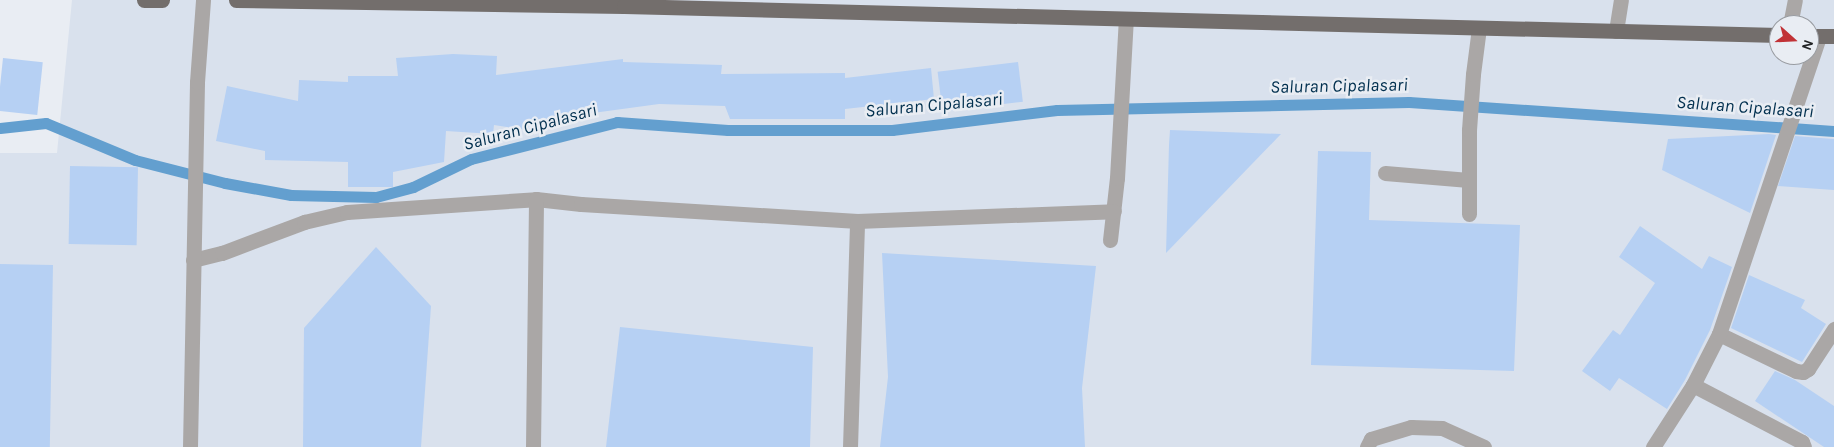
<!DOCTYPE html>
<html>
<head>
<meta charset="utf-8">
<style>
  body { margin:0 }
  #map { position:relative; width:1834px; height:447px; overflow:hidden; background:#e9edf3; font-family:Karla,sans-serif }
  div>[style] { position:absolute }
  .built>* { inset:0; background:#d9e1ed }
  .stream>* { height:11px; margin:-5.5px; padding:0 5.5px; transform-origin:5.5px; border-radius:5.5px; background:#639fcf }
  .building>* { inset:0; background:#b6d0f3; transform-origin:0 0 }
  .minor>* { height:15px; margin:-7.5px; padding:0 7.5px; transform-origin:7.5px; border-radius:7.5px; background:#aaa7a6 }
  .major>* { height:15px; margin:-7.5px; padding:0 7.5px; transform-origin:7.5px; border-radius:7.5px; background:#736e6c }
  span { translate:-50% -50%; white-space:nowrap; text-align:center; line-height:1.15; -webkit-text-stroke:5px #e9edf3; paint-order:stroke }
  .water-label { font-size:18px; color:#002f4e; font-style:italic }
  .north { position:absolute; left:1769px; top:15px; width:50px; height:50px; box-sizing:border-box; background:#e9edf3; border:1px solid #999ca1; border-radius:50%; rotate:110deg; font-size:14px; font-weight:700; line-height:20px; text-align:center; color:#212325 }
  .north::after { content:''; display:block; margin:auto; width:18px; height:22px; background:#c13236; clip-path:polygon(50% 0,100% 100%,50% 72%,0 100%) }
</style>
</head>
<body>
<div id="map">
  <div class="built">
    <div style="clip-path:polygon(evenodd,72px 0,1834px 0,1834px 447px,0 447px,0 153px,57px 153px,72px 0,1779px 25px,1809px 25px,1809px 55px,1779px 55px,1779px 25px)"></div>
  </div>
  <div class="stream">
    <div style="left:0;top:128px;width:46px;rotate:-6.2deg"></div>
    <div style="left:46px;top:123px;width:96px;rotate:22.6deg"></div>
    <div style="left:135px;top:160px;width:93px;rotate:14.3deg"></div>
    <div style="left:225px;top:183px;width:67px;rotate:10.3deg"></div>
    <div style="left:291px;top:195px;width:85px;rotate:1.3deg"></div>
    <div style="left:376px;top:197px;width:38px;rotate:-15deg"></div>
    <div style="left:413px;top:187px;width:64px;rotate:-25.8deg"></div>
    <div style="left:471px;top:159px;width:151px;rotate:-14.2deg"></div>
    <div style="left:617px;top:122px;width:111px;rotate:4.1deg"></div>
    <div style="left:728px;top:130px;width:164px"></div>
    <div style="left:892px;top:130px;width:166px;rotate:-6.9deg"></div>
    <div style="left:1057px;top:110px;width:352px;rotate:-1.3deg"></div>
    <div style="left:1409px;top:102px;width:426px;rotate:3.9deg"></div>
  </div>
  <div class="building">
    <div style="clip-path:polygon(453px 54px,497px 56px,496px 75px,623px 59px,623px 62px,722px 65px,721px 74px,845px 73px,845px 78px,931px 68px,934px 99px,845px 109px,845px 119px,730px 119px,725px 106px,659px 104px,534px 121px,532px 131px,494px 125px,493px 134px,446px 131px,444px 162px,393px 172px,393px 187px,348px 187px,348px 162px,265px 160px,265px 151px,216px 141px,227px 86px,298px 101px,299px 80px,348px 82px,348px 76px,398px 76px,396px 58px)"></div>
    <div style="left:3px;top:58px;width:40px;height:53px;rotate:6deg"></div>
    <div style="left:1018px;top:62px;width:40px;height:81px;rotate:83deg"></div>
    <div style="clip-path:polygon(1170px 130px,1281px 134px,1166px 253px,1169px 145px)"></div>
    <div style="clip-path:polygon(1769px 134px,1776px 135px,1750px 213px,1662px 170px,1668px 139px)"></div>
    <div style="clip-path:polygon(1795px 136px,1834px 139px,1834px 190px,1778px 186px)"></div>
    <div style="clip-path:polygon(1318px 151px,1371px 152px,1369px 220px,1520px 225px,1514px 371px,1311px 365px)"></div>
    <div style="left:70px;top:166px;width:68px;height:78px;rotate:1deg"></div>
    <div style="clip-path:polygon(1640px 226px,1702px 269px,1709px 256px,1732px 267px,1710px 330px,1685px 380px,1667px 409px,1619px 378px,1610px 391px,1582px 371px,1613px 330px,1620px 335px,1655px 283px,1619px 257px)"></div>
    <div style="clip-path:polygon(376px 247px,431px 306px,421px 447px,303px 447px,304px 328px)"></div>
    <div style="clip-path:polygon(882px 253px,1096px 266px,1082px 388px,1085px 447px,880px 447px,888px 377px)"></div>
    <div style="left:0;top:264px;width:53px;height:183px;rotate:1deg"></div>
    <div style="clip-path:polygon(1749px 275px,1805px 300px,1801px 308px,1826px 324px,1802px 362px,1731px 328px)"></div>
    <div style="clip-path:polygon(620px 327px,813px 347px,810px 447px,606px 447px)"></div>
    <div style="clip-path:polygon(1775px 371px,1795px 380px,1834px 406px,1834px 447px,1824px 447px,1755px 401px)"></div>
  </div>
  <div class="minor">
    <div style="left:1790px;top:25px;width:25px;rotate:-79deg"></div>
    <div style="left:1616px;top:31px;width:31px;rotate:-81deg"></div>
    <div style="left:1385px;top:173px;width:84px;rotate:4.8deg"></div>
    <div style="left:1469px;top:214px;width:84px;rotate:-90deg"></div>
    <div style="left:1469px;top:130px;width:56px;rotate:-85.9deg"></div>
    <div style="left:1473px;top:74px;width:46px;rotate:-82.6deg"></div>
    <div style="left:1110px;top:240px;width:62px;rotate:-83.6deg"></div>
    <div style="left:1117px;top:178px;width:159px;rotate:-86.8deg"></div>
    <div style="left:193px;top:260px;width:30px;rotate:-14deg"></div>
    <div style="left:222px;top:253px;width:88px;rotate:-20.7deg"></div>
    <div style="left:304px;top:222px;width:44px;rotate:-13.1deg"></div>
    <div style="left:347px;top:212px;width:189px;rotate:-3.9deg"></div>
    <div style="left:536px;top:199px;width:45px;rotate:6.3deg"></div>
    <div style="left:581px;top:204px;width:277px;rotate:3.5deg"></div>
    <div style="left:857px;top:221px;width:257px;rotate:-2.2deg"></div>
    <div style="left:1719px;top:334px;width:85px;rotate:25.7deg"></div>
    <div style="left:1796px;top:371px;width:7px;rotate:8deg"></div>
    <div style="left:1803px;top:372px;width:6px;rotate:-31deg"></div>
    <div style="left:1808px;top:369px;width:48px;rotate:-57deg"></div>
    <div style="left:1693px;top:385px;width:123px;rotate:27.6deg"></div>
    <div style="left:1802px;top:442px;width:5px;rotate:68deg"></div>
    <div style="left:190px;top:447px;width:365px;rotate:-88.9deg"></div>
    <div style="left:197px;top:82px;width:82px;rotate:-85.8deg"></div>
    <div style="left:533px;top:447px;width:248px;rotate:-89.3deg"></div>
    <div style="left:850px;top:447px;width:226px;rotate:-88.2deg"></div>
    <div style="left:1367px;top:447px;width:9px;rotate:-63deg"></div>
    <div style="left:1371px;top:439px;width:42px;rotate:-16.7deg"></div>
    <div style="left:1411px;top:427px;width:31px;rotate:2deg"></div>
    <div style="left:1442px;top:428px;width:46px;rotate:24.3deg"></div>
    <div style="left:1653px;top:447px;width:74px;rotate:-57.2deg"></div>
    <div style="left:1693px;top:385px;width:57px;rotate:-63deg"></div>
    <div style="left:1719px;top:334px;width:314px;rotate:-71.4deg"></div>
  </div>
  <div class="major">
    <div style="left:144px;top:0;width:18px"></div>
    <div style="left:236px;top:0;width:388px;rotate:0.9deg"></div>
    <div style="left:624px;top:6px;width:1155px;rotate:1.44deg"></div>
    <div style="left:1809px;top:36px;width:25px"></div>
  </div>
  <div class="water-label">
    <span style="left:1339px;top:86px;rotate:-1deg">Saluran Cipalasari</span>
    <span style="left:934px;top:105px;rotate:-5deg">Saluran Cipalasari</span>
    <span style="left:1745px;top:107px;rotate:4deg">Saluran Cipalasari</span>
    <span style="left:530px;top:127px;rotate:-15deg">Saluran Cipalasari</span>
  </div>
  <div class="north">N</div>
</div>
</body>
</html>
